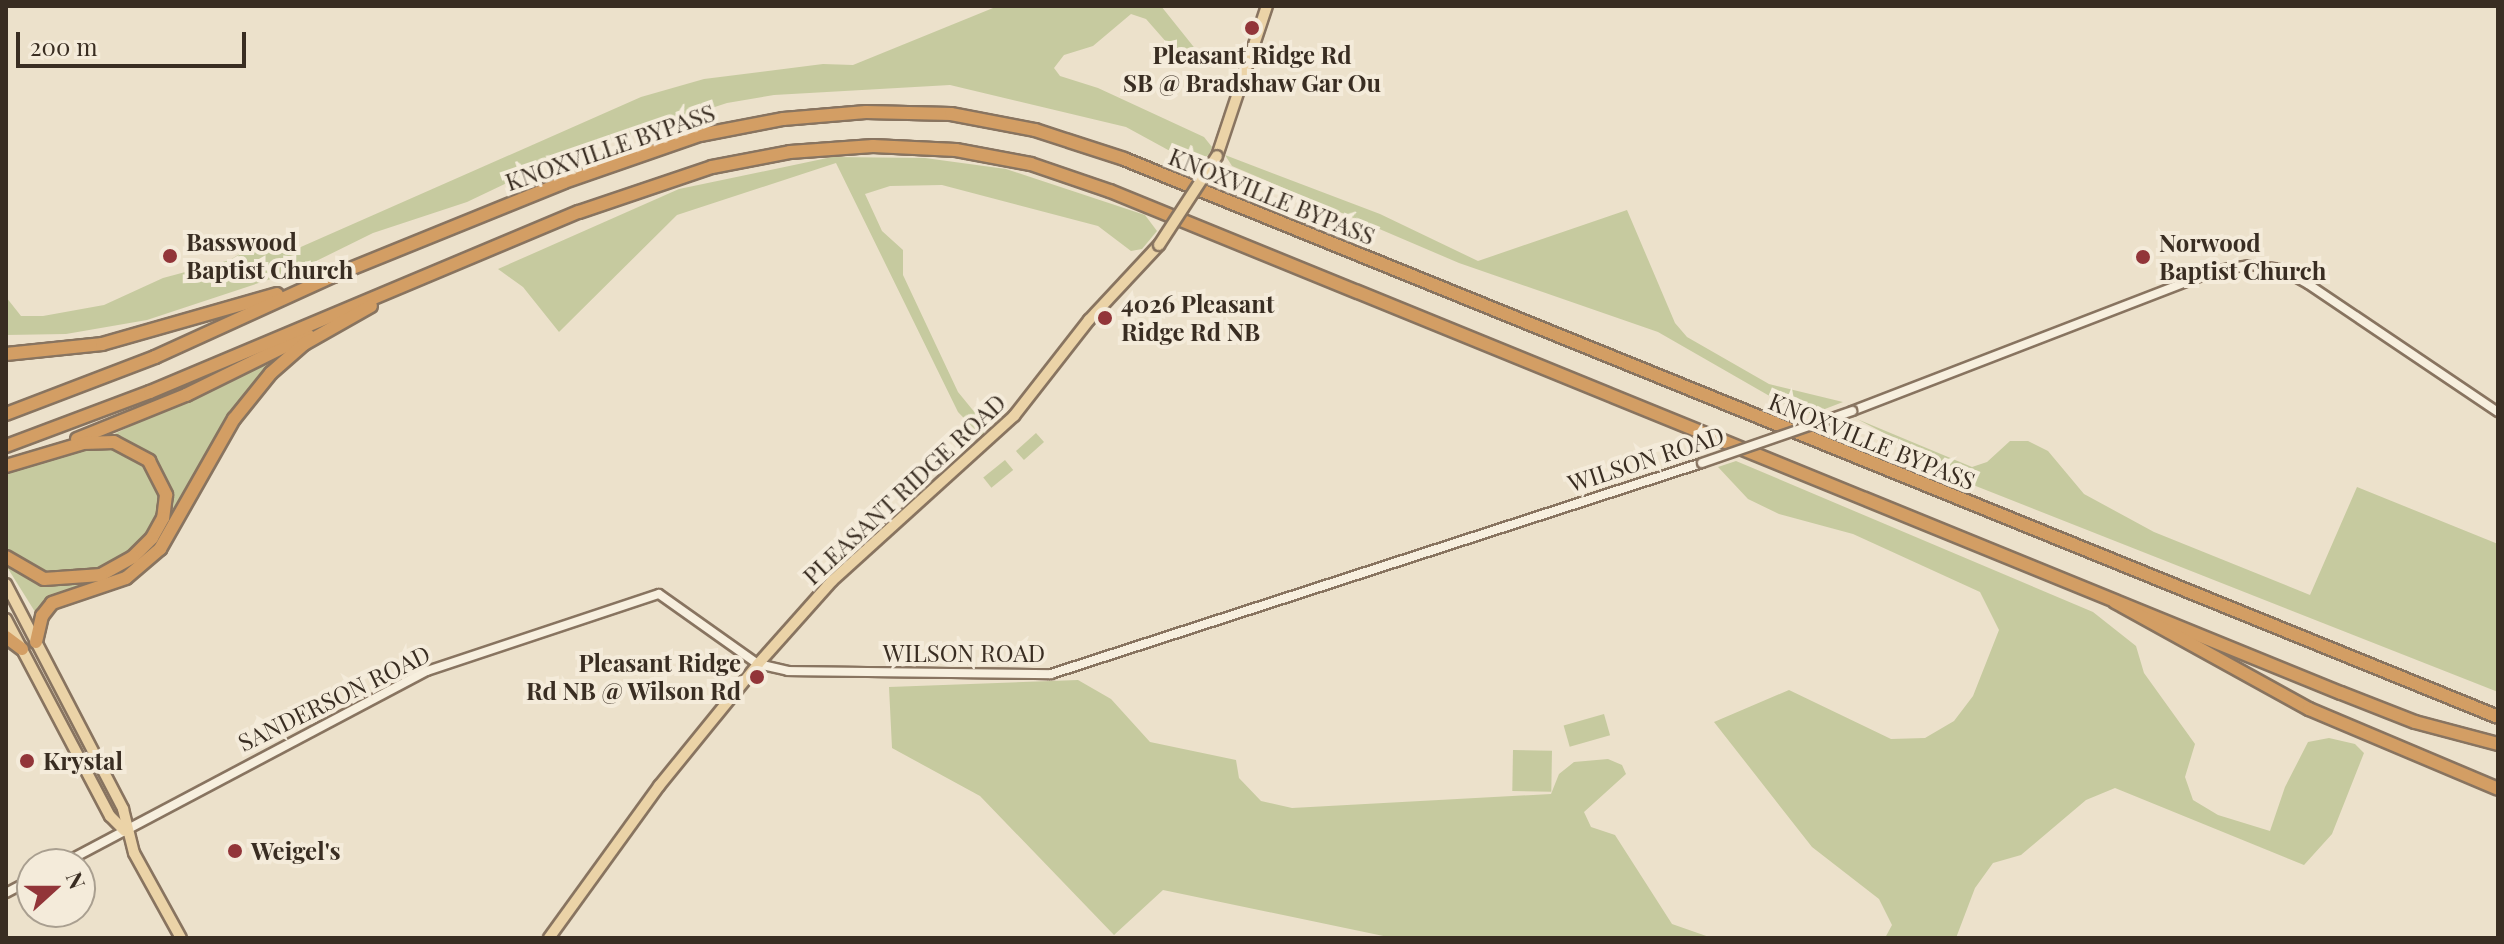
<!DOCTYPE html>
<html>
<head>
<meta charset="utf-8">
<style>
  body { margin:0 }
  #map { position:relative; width:2504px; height:944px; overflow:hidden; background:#ece1cb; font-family:"Playfair Display",serif }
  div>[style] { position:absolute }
  .green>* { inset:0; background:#c6ca9f; transform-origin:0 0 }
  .roads { filter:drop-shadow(2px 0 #887460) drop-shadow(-2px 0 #887460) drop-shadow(0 2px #887460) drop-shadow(0 -2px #887460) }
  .minor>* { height:8px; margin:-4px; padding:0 4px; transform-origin:4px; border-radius:4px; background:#f7efde }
  .major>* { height:10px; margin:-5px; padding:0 5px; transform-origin:5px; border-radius:5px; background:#ebd3a7 }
  .highway>* { height:12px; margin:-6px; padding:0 6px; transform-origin:6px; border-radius:6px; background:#d39e64 }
  .bridges { filter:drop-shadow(2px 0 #887460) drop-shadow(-2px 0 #887460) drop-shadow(0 2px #887460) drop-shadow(0 -2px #887460) }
  .minor-bridge>* { height:8px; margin:-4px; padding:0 4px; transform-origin:4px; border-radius:4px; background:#f7efde }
  .major-bridge>* { height:10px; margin:-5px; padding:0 5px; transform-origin:5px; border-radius:5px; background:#ebd3a7 }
  .dots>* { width:22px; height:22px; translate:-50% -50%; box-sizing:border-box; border:4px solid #f4ebda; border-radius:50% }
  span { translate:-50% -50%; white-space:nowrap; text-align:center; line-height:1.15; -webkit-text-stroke:8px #f4ebda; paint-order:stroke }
  .poi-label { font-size:24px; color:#392d22; font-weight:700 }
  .left { translate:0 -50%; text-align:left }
  .right { translate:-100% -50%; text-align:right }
  .street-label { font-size:24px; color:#392d22 }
  .frame { position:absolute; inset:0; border:8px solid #392d22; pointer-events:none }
  .north { position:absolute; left:16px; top:848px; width:80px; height:80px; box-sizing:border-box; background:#f4ebda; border:2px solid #a99f90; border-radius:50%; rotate:69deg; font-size:22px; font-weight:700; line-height:32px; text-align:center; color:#392d22 }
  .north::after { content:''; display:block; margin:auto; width:28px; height:36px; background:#923539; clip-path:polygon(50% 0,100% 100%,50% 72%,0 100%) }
  .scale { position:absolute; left:16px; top:32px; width:230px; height:36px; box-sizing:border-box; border:4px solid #392d22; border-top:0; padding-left:10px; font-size:24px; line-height:28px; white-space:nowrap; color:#392d22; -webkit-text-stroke:6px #f4ebda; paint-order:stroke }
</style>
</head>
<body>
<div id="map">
  <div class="green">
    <div style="clip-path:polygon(998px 6px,1161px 6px,1209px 66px,1175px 52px,1146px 19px,1131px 14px,1093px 46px,1064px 55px,1054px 68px,1060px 76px,1098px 88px,1204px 137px,1212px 147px,1209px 155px,1198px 160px,1181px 157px,1126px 127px,950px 85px,774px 95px,727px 103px,564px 156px,467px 202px,373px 233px,298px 270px,147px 320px,66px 334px,6px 335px,6px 297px,21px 316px,43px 316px,104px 305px,163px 278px,230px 260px,266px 237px,282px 253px,294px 250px,641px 97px,704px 79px,823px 64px,853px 65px)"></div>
    <div style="clip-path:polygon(1225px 155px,1380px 214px,1478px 261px,1627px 210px,1675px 323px,1687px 337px,1769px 384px,1843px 402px,1812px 414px,1780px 402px,1658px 332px,1459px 263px,1232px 166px)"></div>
    <div style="clip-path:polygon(832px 157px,925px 158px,1006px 169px,1145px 215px,1157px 231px,1142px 249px,1131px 251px,1098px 226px,942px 185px,890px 186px,865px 194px,882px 231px,903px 250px,903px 275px,958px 392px,985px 425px,984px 439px,958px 412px,836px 163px,677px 215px,559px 332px,523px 287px,498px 269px,679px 189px)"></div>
    <div style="clip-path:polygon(287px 351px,230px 416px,153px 550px,123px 573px,59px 593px,37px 615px,7px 567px,56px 585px,97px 581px,130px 566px,170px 495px,156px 460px,141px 447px,110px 436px)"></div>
    <div style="clip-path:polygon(1857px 419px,1972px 467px,1987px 462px,2010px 441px,2028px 441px,2048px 451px,2084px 494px,2154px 532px,2310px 595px,2357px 487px,2498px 544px,2498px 692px,1958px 479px,1930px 457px)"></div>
    <div style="left:1036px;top:433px;width:12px;height:27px;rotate:48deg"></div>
    <div style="clip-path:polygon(85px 447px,116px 448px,149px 470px,160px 492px,155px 521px,132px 550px,101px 568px,37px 571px,6px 550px,6px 473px)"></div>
    <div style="left:1005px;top:460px;width:13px;height:28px;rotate:51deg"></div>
    <div style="clip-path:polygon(1736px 461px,2093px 612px,2136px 646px,2144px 673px,2195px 744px,2185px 777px,2193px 800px,2218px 815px,2270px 831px,2285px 787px,2308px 742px,2329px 738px,2355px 744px,2364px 753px,2332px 834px,2304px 865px,2115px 788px,2086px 800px,2021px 855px,1993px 863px,1975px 888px,1956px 938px,1885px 938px,1892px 925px,1879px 899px,1812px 847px,1714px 722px,1789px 690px,1891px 739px,1925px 738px,1954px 721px,1973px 696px,1999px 630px,1980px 592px,1853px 534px,1779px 514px,1748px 499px,1718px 467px)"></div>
    <div style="clip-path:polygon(1078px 680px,1111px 699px,1150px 742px,1236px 760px,1239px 778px,1261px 801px,1292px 808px,1551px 794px,1559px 774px,1574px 762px,1608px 759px,1622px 765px,1626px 774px,1584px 812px,1591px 827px,1615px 835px,1672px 924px,1712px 938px,1393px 938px,1163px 890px,1114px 935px,980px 796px,892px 748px,889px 687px)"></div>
    <div style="left:1604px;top:714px;width:22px;height:42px;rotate:74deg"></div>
    <div style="left:1513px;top:750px;width:39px;height:41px;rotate:1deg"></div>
  </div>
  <div class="roads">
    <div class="minor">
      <div style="left:1852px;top:411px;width:392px;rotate:-21.1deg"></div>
      <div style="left:2218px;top:270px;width:32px;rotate:-9deg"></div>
      <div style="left:2250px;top:265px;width:31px;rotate:7deg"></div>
      <div style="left:2281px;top:269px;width:31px;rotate:29deg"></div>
      <div style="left:2308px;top:284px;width:229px;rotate:34deg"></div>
      <div style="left:62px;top:864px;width:413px;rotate:-27.9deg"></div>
      <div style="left:427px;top:671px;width:244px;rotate:-18.4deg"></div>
      <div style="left:659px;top:594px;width:121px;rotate:35.3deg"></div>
      <div style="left:758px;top:664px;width:31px;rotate:13deg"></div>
      <div style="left:788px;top:671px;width:263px;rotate:0.7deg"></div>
      <div style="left:1051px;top:674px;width:684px;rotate:-17.96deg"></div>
      <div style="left:6px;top:893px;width:30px;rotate:-28deg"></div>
    </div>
    <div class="major">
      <div style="left:1217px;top:156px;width:158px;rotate:-71.6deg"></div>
      <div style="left:6px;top:584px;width:254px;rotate:62.5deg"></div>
      <div style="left:123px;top:809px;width:45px;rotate:76deg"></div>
      <div style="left:134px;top:853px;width:97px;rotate:61.1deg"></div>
      <div style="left:6px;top:619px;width:223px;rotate:62.2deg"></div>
      <div style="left:110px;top:816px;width:21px;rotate:45deg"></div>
      <div style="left:549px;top:938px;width:188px;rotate:-54.1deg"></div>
      <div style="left:659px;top:786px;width:157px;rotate:-50.9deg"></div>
      <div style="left:758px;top:664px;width:111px;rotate:-48.3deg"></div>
      <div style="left:832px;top:581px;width:246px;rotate:-42.2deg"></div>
      <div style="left:1014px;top:416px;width:122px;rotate:-52deg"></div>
      <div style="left:1089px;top:320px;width:103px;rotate:-47deg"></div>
    </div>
    <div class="highway">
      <div style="left:6px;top:354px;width:97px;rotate:-5.9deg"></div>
      <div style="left:102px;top:344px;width:182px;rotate:-15.9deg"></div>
      <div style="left:6px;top:414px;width:160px;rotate:-20.9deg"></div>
      <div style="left:155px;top:357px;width:196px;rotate:-24.5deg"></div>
      <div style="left:333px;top:276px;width:249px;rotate:-22.1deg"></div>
      <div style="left:564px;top:182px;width:144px;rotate:-19.1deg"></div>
      <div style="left:700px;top:135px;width:85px;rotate:-10.9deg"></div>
      <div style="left:783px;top:119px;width:83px;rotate:-4.8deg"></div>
      <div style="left:866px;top:112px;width:85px;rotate:1.3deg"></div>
      <div style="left:951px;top:114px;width:86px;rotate:10.8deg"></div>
      <div style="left:1035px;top:130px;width:94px;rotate:18deg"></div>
      <div style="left:1124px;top:159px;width:1483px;rotate:22.1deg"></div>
      <div style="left:77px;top:439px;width:118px;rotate:-22deg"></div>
      <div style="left:186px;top:395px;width:136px;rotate:-26.2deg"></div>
      <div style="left:6px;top:446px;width:154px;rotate:-20.6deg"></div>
      <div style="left:150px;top:392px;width:465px;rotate:-22.8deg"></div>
      <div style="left:579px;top:212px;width:140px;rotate:-18.7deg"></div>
      <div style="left:712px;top:167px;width:79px;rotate:-10.9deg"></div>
      <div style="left:790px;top:152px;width:83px;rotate:-4.1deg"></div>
      <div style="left:873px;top:146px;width:83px;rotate:2.8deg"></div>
      <div style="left:956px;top:150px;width:76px;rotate:10.6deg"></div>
      <div style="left:1031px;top:164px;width:83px;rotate:18.9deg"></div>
      <div style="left:1110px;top:191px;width:1329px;rotate:22.19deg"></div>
      <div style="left:2341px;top:693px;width:79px;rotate:21.4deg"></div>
      <div style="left:2415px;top:722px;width:86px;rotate:14.8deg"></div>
      <div style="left:6px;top:466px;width:80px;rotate:-16.6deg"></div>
      <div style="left:83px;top:443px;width:31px;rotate:-2deg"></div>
      <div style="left:114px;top:442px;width:40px;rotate:28deg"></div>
      <div style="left:149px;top:461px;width:38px;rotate:63deg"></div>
      <div style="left:166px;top:495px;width:23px;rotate:97deg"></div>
      <div style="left:163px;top:518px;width:23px;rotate:119deg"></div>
      <div style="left:152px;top:538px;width:27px;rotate:135deg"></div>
      <div style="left:133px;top:557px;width:37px;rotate:151deg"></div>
      <div style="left:101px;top:575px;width:57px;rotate:176deg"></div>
      <div style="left:44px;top:579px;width:44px;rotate:-149.9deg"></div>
      <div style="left:2115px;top:602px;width:222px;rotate:28.9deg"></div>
      <div style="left:2309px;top:709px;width:205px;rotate:22.9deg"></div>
      <div style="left:6px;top:637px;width:20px;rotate:37deg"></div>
      <div style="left:36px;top:642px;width:27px;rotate:-77deg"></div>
      <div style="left:42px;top:616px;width:16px;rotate:-52deg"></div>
      <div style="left:52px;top:603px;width:78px;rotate:-18.7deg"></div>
      <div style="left:126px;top:578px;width:45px;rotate:-40.5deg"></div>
      <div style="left:160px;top:549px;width:150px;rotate:-60.4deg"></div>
      <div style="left:234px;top:419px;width:59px;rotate:-51.2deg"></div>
      <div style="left:271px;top:373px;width:44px;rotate:-41.3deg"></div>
      <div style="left:304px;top:344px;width:77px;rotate:-29.6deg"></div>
    </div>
  </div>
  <div class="bridges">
    <div class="minor-bridge">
      <div style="left:1702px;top:463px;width:159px;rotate:-19.1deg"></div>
    </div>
    <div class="major-bridge">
      <div style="left:1159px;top:245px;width:106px;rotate:-56.9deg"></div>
    </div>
  </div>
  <div class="dots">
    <div style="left:1252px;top:28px;background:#923539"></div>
    <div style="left:170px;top:256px;background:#923539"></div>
    <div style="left:2143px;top:257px;background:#923539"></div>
    <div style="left:1105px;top:318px;background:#923539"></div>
    <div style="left:757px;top:677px;background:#923539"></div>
    <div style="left:27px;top:761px;background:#923539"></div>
    <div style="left:235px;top:851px;background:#923539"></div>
  </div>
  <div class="poi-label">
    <span style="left:1252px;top:69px">Pleasant Ridge Rd<br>SB @ Bradshaw Gar Ou</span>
    <span class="left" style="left:186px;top:256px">Basswood<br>Baptist Church</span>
    <span class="left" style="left:2159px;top:257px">Norwood<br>Baptist Church</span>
    <span class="left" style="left:1121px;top:318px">4026 Pleasant<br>Ridge Rd NB</span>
    <span class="right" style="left:741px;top:677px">Pleasant Ridge<br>Rd NB @ Wilson Rd</span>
    <span class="left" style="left:43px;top:761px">Krystal</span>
    <span class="left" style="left:251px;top:851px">Weigel's</span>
  </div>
  <div class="street-label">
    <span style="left:610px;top:147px;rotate:-19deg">KNOXVILLE BYPASS</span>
    <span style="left:1272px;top:196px;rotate:22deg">KNOXVILLE BYPASS</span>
    <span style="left:1872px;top:441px;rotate:22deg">KNOXVILLE BYPASS</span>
    <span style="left:1646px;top:459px;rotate:-18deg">WILSON ROAD</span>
    <span style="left:904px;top:489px;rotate:-43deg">PLEASANT RIDGE ROAD</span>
    <span style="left:964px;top:653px">WILSON ROAD</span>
    <span style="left:334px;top:698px;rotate:-26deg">SANDERSON ROAD</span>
  </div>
  <div class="frame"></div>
  <div class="north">N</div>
  <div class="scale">200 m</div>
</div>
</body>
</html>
